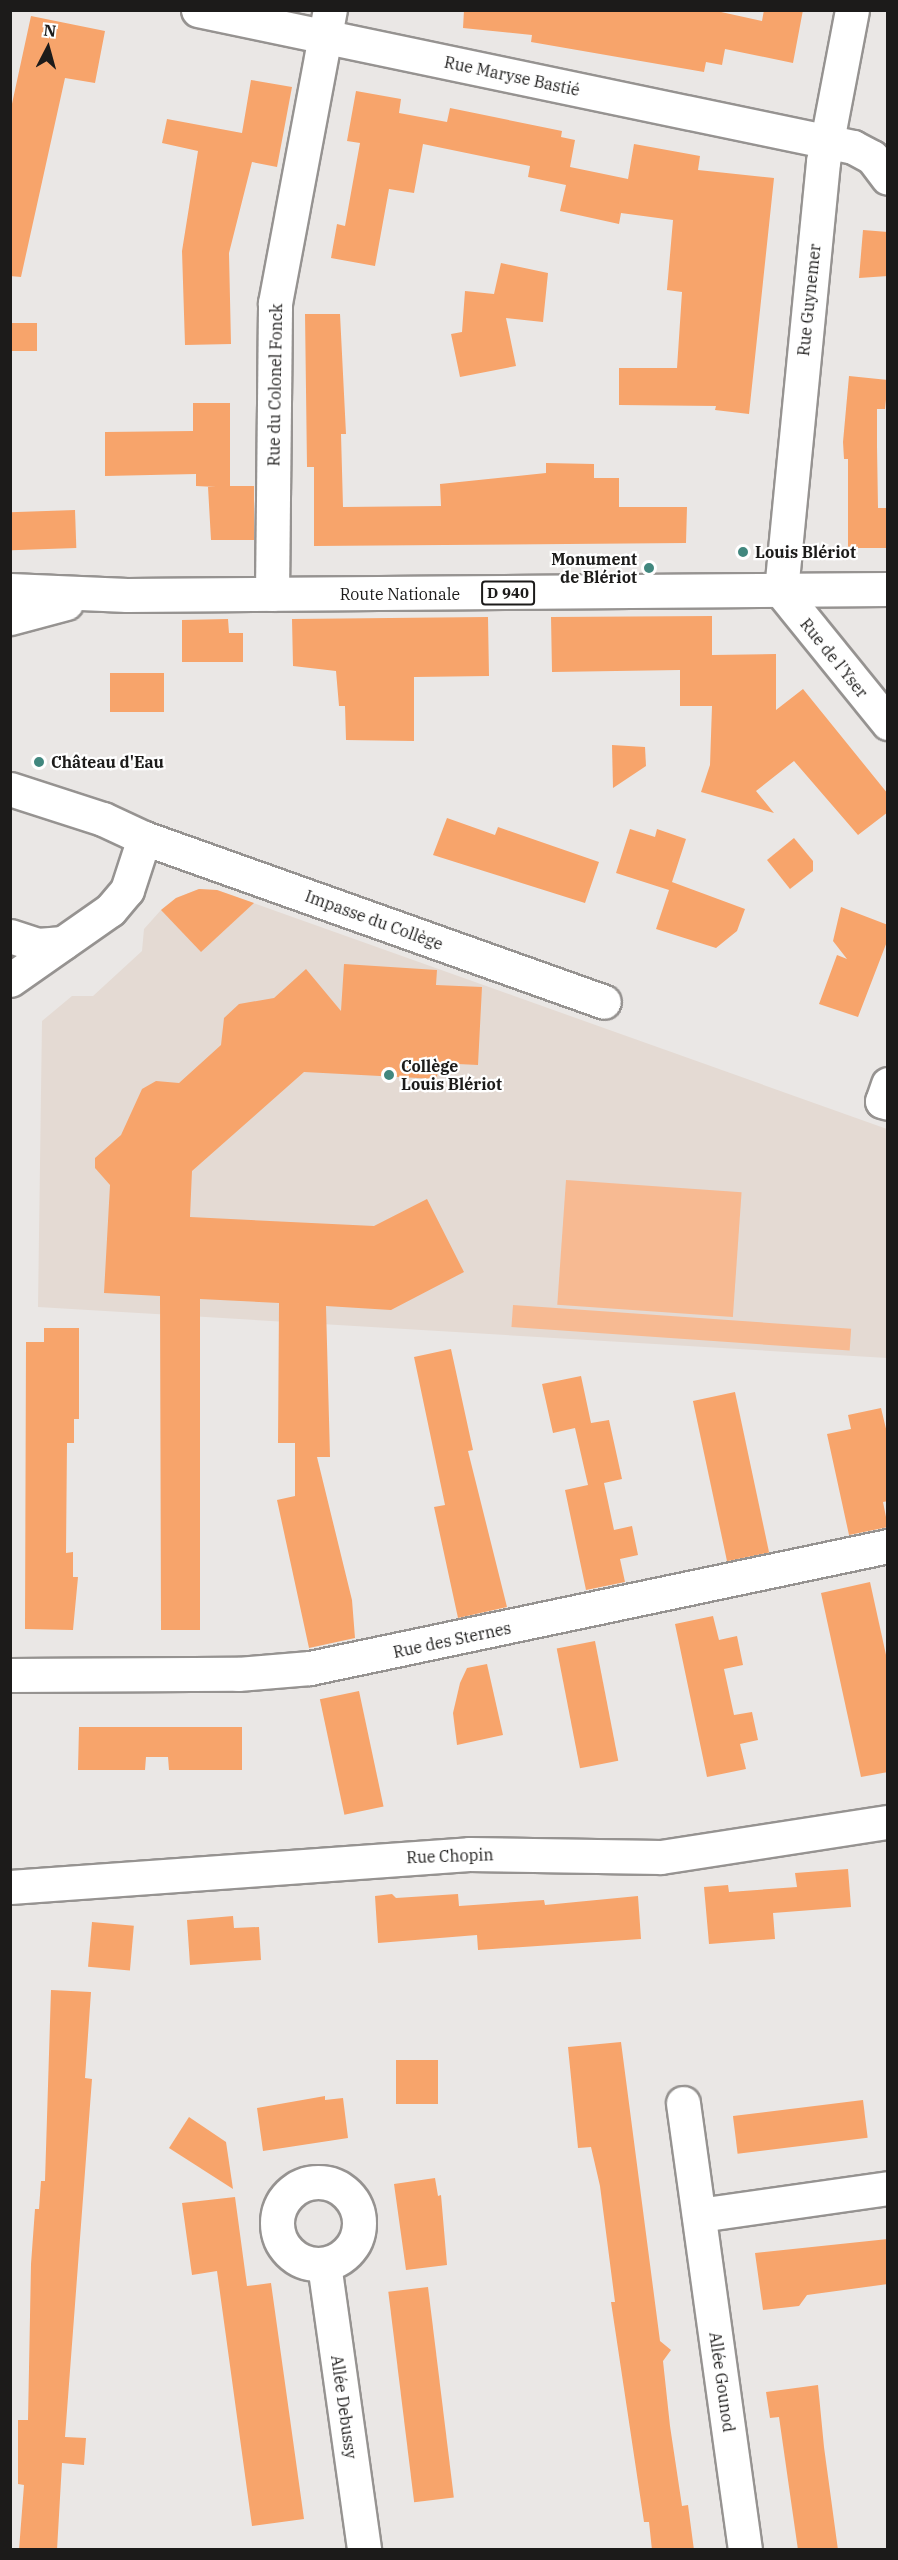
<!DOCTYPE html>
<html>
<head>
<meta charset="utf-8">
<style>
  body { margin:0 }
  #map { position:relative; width:898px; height:2560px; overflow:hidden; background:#eae7e5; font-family:"IBM Plex Serif",serif }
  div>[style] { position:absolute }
  .built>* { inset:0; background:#e4dad3 }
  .green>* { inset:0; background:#f7ba92; transform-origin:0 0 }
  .building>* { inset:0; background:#f7a46b; transform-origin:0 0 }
  .roads { filter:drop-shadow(2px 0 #969391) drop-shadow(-2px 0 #969391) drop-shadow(0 2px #969391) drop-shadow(0 -2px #969391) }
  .minor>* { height:33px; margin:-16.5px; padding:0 16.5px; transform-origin:16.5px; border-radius:16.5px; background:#fff }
  .minor>.ring { margin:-16.5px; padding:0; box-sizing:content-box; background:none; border:33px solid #fff; border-radius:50% }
  .major>* { height:33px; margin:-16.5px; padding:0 16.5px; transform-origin:16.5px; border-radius:16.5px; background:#fff }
  .dots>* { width:16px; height:16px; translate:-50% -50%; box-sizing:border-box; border:3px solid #fff; border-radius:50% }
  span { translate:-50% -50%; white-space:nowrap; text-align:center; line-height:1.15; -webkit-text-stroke:4.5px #fff; paint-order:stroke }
  .shield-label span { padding:2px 4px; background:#fff; border:2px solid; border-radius:4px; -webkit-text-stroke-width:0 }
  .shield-label { font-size:15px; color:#1c1b1a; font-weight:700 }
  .street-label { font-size:16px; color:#1c1b1a }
  .poi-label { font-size:16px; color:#1c1b1a; font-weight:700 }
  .left { translate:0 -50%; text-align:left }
  .right { translate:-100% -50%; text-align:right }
  .frame { position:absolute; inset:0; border:12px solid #1c1b1a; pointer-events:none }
  .north { position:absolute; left:18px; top:18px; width:60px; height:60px; -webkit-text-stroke:4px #fff; paint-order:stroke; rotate:6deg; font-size:16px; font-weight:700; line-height:24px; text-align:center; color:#1c1b1a }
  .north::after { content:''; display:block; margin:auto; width:21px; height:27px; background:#1c1b1a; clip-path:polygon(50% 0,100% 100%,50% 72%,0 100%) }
</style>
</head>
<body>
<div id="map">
  <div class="built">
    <div style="clip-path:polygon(199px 889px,217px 890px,887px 1129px,887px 1358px,38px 1307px,42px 1021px,72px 996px,93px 996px,142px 951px,144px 929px,161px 910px,176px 898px)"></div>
  </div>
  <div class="green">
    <div style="left:566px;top:1180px;width:176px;height:125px;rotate:4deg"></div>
    <div style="left:513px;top:1305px;width:339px;height:22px;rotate:4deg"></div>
  </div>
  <div class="building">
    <div style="clip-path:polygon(464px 10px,712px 10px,762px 21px,764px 10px,803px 10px,793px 63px,725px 49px,722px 65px,706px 62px,704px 72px,531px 42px,532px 35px,463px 28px)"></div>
    <div style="clip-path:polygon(31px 16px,105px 31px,95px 83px,65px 78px,21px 277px,10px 276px,10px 113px)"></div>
    <div style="clip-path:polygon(251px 80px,292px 87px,277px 167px,252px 162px,229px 253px,231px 344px,185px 345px,182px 251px,198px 151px,162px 143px,167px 119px,242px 133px)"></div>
    <div style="clip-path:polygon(356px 91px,401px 99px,399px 113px,447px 122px,450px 108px,562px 131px,561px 137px,575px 140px,570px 167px,628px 179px,634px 144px,700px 156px,698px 170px,774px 178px,749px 414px,715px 410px,716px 406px,619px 405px,619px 368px,677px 368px,682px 292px,667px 290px,673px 220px,621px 213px,619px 224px,560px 211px,566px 185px,528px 177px,530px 166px,423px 144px,414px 193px,389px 189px,375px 266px,331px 258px,337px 224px,345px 226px,360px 143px,347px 141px)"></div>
    <div style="clip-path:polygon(863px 230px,888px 232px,888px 276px,859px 278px)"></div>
    <div style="clip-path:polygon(501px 263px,548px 273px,543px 322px,506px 318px,516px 366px,460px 377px,451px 334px,462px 332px,465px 291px,494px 294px)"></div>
    <div style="clip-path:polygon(305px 314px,340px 314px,346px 434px,341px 434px,343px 507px,441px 506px,440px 484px,546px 473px,546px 463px,594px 464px,594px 478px,619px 478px,619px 507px,687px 507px,686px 543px,314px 546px,314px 467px,307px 467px)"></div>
    <div style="left:37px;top:323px;width:28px;height:27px;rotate:90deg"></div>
    <div style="clip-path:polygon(849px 376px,888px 380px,885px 409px,877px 409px,877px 446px,878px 508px,888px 508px,888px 548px,848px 548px,848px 459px,844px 459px,843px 442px)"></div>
    <div style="clip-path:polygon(193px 403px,230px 403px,230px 486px,254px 486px,254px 540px,211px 540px,208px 487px,216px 487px,196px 486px,196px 474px,105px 476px,105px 432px,193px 431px)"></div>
    <div style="left:75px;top:510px;width:38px;height:65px;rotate:88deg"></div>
    <div style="clip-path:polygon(712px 616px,712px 655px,776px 654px,776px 710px,803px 689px,888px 794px,888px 812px,858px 835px,794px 761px,756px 791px,774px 813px,701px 792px,710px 765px,712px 706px,680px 706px,680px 670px,552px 672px,551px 617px)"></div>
    <div style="clip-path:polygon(488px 617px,489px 676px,414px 677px,414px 741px,346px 740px,345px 706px,339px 706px,336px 671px,293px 666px,292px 619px)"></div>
    <div style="clip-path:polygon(228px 619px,229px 633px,243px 633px,243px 662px,182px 662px,182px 620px)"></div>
    <div style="left:164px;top:673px;width:39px;height:54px;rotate:90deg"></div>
    <div style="clip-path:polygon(612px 745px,645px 747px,646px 766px,613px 788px)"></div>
    <div style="clip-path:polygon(447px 818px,495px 835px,498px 827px,599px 862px,585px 903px,433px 855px)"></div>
    <div style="clip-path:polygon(630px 829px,655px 837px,657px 829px,686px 839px,672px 882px,745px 909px,737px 931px,716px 948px,656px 929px,669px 890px,616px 873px)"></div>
    <div style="clip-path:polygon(794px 838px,813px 861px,813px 871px,790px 889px,767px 860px)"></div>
    <div style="clip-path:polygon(199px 889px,217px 890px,254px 903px,201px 952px,161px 910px,176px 898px)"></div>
    <div style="clip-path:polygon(841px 907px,888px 925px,888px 939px,858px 1017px,819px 1004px,837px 955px,847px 959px,833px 941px)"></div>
    <div style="clip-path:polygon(344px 964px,437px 970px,436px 985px,482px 987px,478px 1065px,438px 1063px,437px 1079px,304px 1072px,192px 1171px,190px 1217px,374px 1226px,427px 1199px,464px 1272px,391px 1310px,326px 1306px,330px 1457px,317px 1457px,352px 1600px,355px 1638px,309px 1648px,277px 1500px,295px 1496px,295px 1443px,278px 1443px,279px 1303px,200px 1299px,200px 1630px,161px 1630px,160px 1296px,104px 1293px,110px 1185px,95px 1168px,95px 1158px,121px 1135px,142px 1089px,156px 1081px,179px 1083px,221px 1045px,224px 1018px,239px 1004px,274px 998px,306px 969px,341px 1011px)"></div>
    <div style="clip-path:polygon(44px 1328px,79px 1328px,79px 1419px,74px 1419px,74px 1443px,67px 1443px,66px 1553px,73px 1552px,73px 1577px,78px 1577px,73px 1630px,25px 1629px,26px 1342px,44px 1342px)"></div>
    <div style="clip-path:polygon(451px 1349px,473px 1450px,468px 1451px,507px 1607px,458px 1618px,434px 1507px,445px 1505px,414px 1357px)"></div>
    <div style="clip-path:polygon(581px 1376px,591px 1423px,609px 1420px,622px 1479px,604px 1483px,614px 1530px,632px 1526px,638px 1555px,620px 1559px,625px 1582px,586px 1590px,565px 1490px,588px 1485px,575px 1428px,553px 1433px,542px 1384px)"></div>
    <div style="left:735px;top:1392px;width:164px;height:43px;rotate:78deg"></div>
    <div style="clip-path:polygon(881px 1408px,888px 1437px,888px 1501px,883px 1502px,888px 1527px,849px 1535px,827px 1434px,851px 1429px,848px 1415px)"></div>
    <div style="clip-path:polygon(870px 1582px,888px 1664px,888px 1772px,861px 1777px,821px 1593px)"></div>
    <div style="clip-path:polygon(713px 1616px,719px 1640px,737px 1636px,743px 1665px,724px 1669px,734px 1715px,752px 1712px,758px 1740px,740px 1744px,746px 1769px,707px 1777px,675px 1624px)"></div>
    <div style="left:595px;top:1641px;width:122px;height:39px;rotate:79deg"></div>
    <div style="clip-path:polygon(487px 1664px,503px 1735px,457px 1745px,453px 1713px,460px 1683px,467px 1668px)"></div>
    <div style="left:359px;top:1691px;width:118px;height:40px;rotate:78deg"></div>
    <div style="clip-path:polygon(79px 1727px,242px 1727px,242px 1770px,169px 1770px,168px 1757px,146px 1757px,145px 1770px,78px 1770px)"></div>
    <div style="clip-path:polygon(848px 1869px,851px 1907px,773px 1913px,775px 1939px,709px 1944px,704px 1887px,728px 1885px,729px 1892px,797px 1887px,795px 1873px)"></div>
    <div style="clip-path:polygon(392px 1894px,396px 1898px,458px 1894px,459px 1906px,544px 1900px,545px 1905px,638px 1896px,641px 1939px,478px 1950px,477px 1935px,378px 1943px,375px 1896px)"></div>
    <div style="clip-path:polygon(233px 1916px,234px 1928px,259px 1927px,261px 1960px,190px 1965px,187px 1920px)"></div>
    <div style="left:92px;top:1922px;width:42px;height:45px;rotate:5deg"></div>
    <div style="clip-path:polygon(51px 1990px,91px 1992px,85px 2078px,92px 2079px,65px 2437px,86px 2438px,84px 2465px,62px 2463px,57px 2550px,19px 2550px,24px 2485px,18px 2484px,18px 2420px,28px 2420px,31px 2264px,35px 2209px,39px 2209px,41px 2181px,45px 2181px)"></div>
    <div style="clip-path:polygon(621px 2042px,660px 2341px,671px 2350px,663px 2361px,670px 2426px,682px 2506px,688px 2505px,694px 2550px,652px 2550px,649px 2522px,644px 2522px,611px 2302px,615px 2302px,600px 2186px,591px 2147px,578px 2148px,568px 2047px)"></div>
    <div style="left:438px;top:2060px;width:44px;height:42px;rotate:90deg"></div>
    <div style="clip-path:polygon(325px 2096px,325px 2100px,343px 2098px,348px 2138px,263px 2151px,257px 2108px)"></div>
    <div style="left:863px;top:2100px;width:38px;height:131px;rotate:83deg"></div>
    <div style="clip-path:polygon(189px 2117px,226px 2142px,233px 2189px,169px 2148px)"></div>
    <div style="clip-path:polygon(435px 2178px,438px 2196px,441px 2195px,447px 2265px,406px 2270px,394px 2184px)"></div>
    <div style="clip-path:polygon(235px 2197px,247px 2286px,271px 2283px,304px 2519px,252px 2526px,217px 2271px,192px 2275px,182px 2203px)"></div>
    <div style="clip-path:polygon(888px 2239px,888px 2284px,807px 2295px,799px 2306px,763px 2310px,755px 2253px)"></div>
    <div style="left:428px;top:2287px;width:212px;height:40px;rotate:83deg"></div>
    <div style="clip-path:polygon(818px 2385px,824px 2447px,838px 2550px,798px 2550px,779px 2417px,770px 2418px,766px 2392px)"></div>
  </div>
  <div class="roads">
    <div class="minor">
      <div style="left:198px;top:10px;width:669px;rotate:11.81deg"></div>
      <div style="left:853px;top:147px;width:21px;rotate:28deg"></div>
      <div style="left:872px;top:157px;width:26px;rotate:53deg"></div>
      <div style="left:852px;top:10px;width:155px;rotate:100.8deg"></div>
      <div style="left:823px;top:162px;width:431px;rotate:95.6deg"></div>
      <div style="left:781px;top:591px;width:170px;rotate:51deg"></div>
      <div style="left:272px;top:594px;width:291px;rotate:-89.4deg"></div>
      <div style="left:275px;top:303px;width:298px;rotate:-79.4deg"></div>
      <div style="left:10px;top:789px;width:98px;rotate:17.9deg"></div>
      <div style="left:103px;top:819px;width:45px;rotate:24.9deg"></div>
      <div style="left:144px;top:838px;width:55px;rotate:108.1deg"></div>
      <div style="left:127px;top:890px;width:26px;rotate:130deg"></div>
      <div style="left:110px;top:910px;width:122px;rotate:145deg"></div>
      <div style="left:144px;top:838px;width:488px;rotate:19.6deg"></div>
      <div style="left:10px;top:936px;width:29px;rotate:18deg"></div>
      <div style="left:38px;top:945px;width:25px;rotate:-5deg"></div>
      <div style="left:888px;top:1084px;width:18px;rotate:109deg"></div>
      <div style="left:882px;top:1101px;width:6px;rotate:18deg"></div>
      <div style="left:10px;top:1675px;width:228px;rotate:-0.3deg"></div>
      <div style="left:238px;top:1674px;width:72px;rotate:-4.8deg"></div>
      <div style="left:310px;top:1668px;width:591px;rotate:-11.92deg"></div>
      <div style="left:10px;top:1887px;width:460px;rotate:-4.1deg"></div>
      <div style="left:469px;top:1854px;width:192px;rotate:0.9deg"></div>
      <div style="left:661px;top:1857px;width:230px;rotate:-8.8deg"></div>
      <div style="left:683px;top:2103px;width:451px;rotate:82.1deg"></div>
      <div class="ring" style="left:277px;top:2182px;width:49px;height:49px"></div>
      <div style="left:699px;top:2215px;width:191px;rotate:-8.1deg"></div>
      <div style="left:324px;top:2264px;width:289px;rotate:82deg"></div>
    </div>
    <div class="major">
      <div style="left:10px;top:590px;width:117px;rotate:2.4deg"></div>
      <div style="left:127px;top:595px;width:761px;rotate:-0.45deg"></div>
      <div style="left:10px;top:618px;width:58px;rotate:-15deg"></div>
    </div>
  </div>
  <div class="dots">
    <div style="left:743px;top:552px;background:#41877e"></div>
    <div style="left:649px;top:568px;background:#41877e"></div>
    <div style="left:39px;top:762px;background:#41877e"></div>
    <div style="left:389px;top:1075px;background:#41877e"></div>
  </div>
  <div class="shield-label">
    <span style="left:508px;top:593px">D 940</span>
  </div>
  <div class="street-label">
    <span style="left:512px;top:76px;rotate:12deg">Rue Maryse Bastié</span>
    <span style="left:809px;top:300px;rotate:-84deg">Rue Guynemer</span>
    <span style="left:275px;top:385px;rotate:-89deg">Rue du Colonel Fonck</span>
    <span style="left:400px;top:594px">Route Nationale</span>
    <span style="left:834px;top:658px;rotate:51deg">Rue de l'Yser</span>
    <span style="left:374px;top:920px;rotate:20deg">Impasse du Collège</span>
    <span style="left:452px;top:1640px;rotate:-12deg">Rue des Sternes</span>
    <span style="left:450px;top:1856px;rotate:-2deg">Rue Chopin</span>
    <span style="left:722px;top:2382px;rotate:82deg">Allée Gounod</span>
    <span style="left:344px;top:2407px;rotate:82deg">Allée Debussy</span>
  </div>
  <div class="poi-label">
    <span class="left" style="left:755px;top:552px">Louis Blériot</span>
    <span class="right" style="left:637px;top:568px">Monument<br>de Blériot</span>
    <span class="left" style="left:51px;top:762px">Château d'Eau</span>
    <span class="left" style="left:401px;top:1075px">Collège<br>Louis Blériot</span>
  </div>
  <div class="frame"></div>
  <div class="north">N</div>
</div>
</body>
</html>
